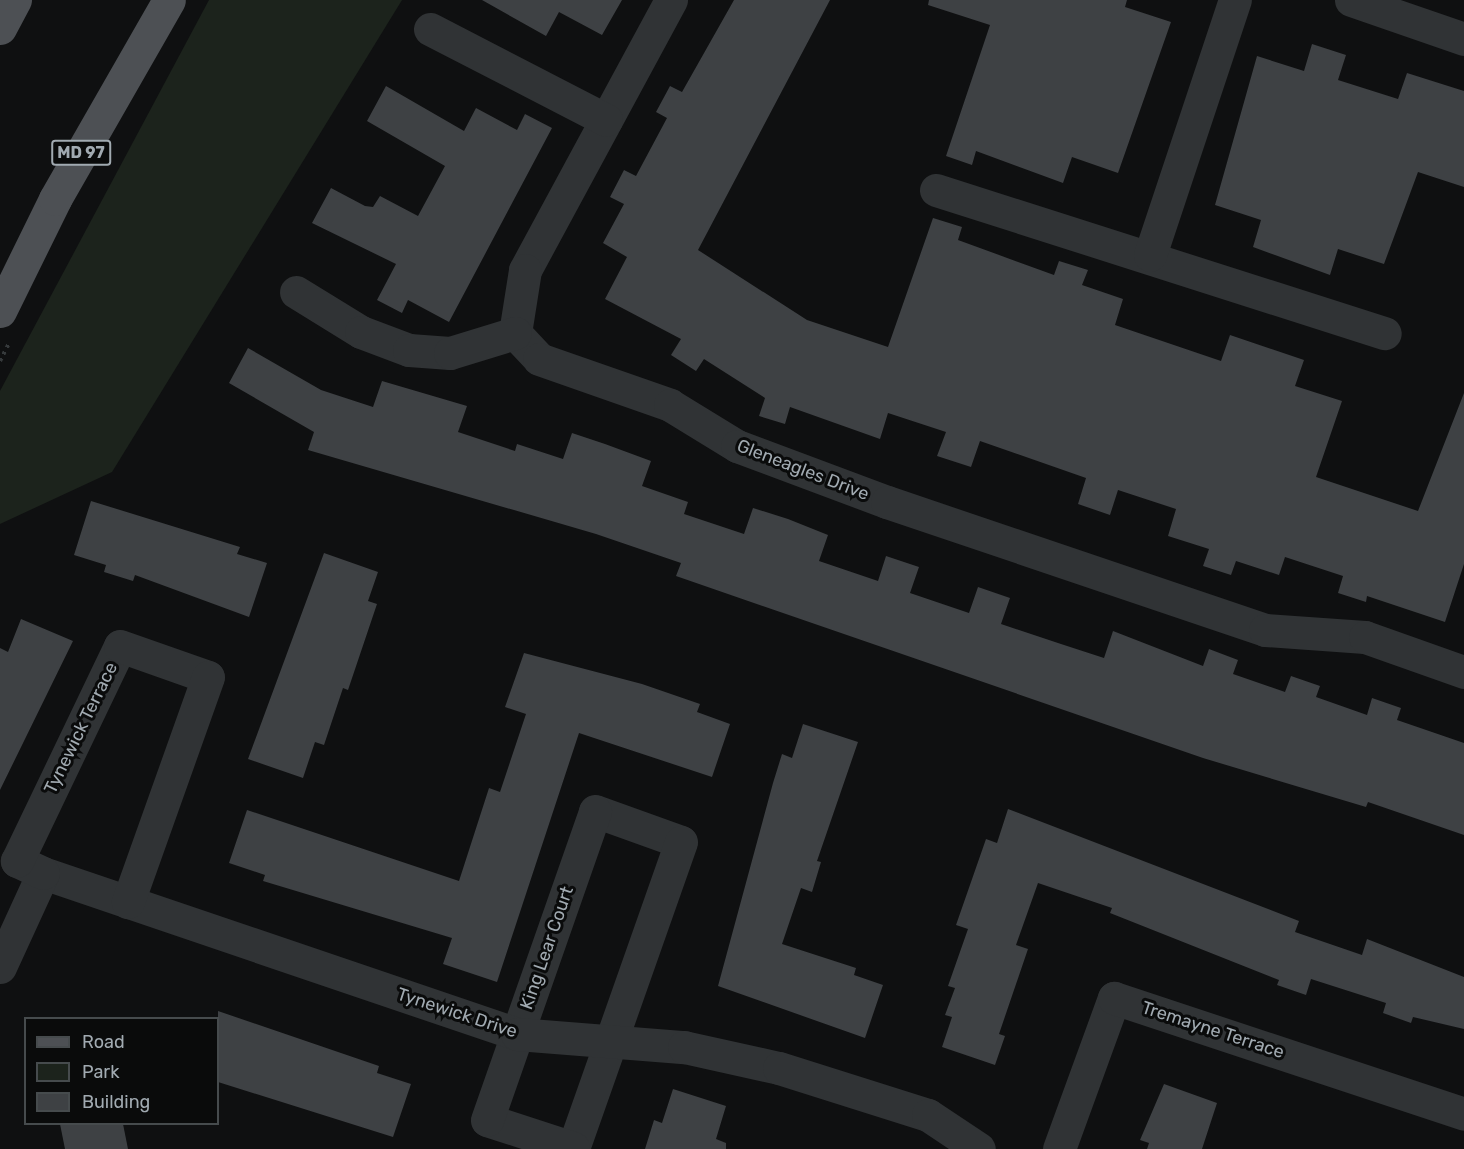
<!DOCTYPE html>
<html>
<head>
<meta charset="utf-8">
<style>
  body { margin:0 }
  #map { position:relative; width:1464px; height:1149px; overflow:hidden; background:#0f1011; font-family:Rubik,sans-serif }
  div>[style] { position:absolute }
  .green>* { inset:0; background:#1c231c }
  .building>* { inset:0; background:#3e4144 }
  .path>* { height:4px; margin-top:-2px; transform-origin:0; background:repeating-linear-gradient(90deg,#363a3c 0 3px,transparent 0 7.5px) }
  .minor>* { height:33px; margin:-16.5px; padding:0 16.5px; transform-origin:16.5px; border-radius:16.5px; background:#303335 }
  .major>* { height:33px; margin:-16.5px; padding:0 16.5px; transform-origin:16.5px; border-radius:16.5px; background:#4d5054 }
  span { translate:-50% -50%; white-space:nowrap; text-align:center; line-height:1.15; -webkit-text-stroke:6px #0a0b0b; paint-order:stroke }
  .shield-label span { padding:2px 4px; background:#0a0b0b; border:2px solid; border-radius:4px; -webkit-text-stroke-width:0 }
  .shield-label { font-size:16px; color:#a1aab1; font-weight:700 }
  .street-label { font-size:18px; color:#a1aab1 }
  .legend { position:absolute; left:24px; top:1017px; width:195px; height:108px; box-sizing:border-box; background:#0a0b0b; border:2px solid #464b4d; margin:0; padding:8px 10px; list-style:none; font-size:18px; color:#a1aab1 }
  .legend li { display:flex; align-items:center; gap:12px; height:30px }
  .legend b { width:30px; border:2px solid #464b4d }
</style>
</head>
<body>
<div id="map">
  <div class="green">
    <div style="clip-path:polygon(209px 0,402px 0,112px 472px,0 524px,0 391px)"></div>
  </div>
  <div class="building">
    <div style="clip-path:polygon(482px 0,622px 0,602px 35px,559px 12px,546px 36px)"></div>
    <div style="clip-path:polygon(734px 0,830px 0,698px 250px,807px 320px,888px 347px,933px 218px,962px 227px,958px 240px,1054px 275px,1059px 261px,1088px 270px,1082px 285px,1123px 299px,1115px 325px,1221px 361px,1230px 335px,1304px 360px,1295px 386px,1342px 401px,1316px 477px,1418px 511px,1464px 393px,1464px 564px,1445px 622px,1367px 596px,1366px 602px,1338px 593px,1343px 576px,1285px 557px,1279px 575px,1236px 561px,1231px 575px,1203px 566px,1209px 549px,1168px 536px,1176px 509px,1118px 490px,1110px 515px,1078px 504px,1086px 478px,980px 441px,971px 467px,937px 456px,946px 432px,888px 413px,880px 439px,790px 407px,785px 424px,759px 416px,765px 398px,704px 359px,696px 371px,671px 355px,681px 339px,605px 299px,627px 257px,603px 243px,624px 204px,610px 197px,624px 170px,636px 176px,667px 118px,656px 112px,670px 86px,682px 92px)"></div>
    <div style="clip-path:polygon(929px 0,1127px 0,1125px 7px,1171px 22px,1118px 173px,1072px 157px,1063px 183px,976px 151px,972px 165px,946px 156px,990px 25px,928px 5px)"></div>
    <div style="clip-path:polygon(1312px 44px,1346px 55px,1338px 80px,1398px 99px,1407px 73px,1464px 91px,1464px 187px,1418px 172px,1384px 264px,1338px 249px,1330px 275px,1253px 247px,1261px 220px,1215px 205px,1257px 56px,1304px 71px)"></div>
    <div style="clip-path:polygon(386px 86px,464px 131px,476px 108px,517px 130px,525px 114px,552px 128px,449px 322px,408px 300px,402px 313px,377px 300px,396px 264px,312px 223px,331px 188px,365px 206px,373px 207px,380px 196px,418px 216px,445px 166px,367px 121px)"></div>
    <div style="clip-path:polygon(248px 348px,321px 390px,373px 407px,382px 381px,467px 406px,458px 432px,515px 451px,517px 444px,563px 459px,572px 433px,605px 444px,651px 461px,642px 486px,688px 502px,684px 514px,744px 534px,753px 508px,788px 519px,828px 535px,819px 561px,878px 581px,886px 556px,919px 567px,910px 593px,969px 613px,978px 587px,1010px 598px,1001px 624px,1061px 644px,1104px 658px,1113px 631px,1203px 666px,1209px 649px,1238px 660px,1233px 674px,1285px 692px,1291px 676px,1320px 686px,1316px 697px,1367px 715px,1372px 698px,1401px 708px,1397px 720px,1464px 743px,1464px 835px,1368px 802px,1366px 807px,1203px 758px,676px 576px,681px 563px,596px 534px,308px 450px,314px 432px,229px 383px)"></div>
    <div style="clip-path:polygon(91px 501px,240px 547px,237px 554px,267px 563px,249px 617px,135px 575px,133px 581px,104px 572px,106px 565px,74px 555px)"></div>
    <div style="clip-path:polygon(324px 553px,378px 572px,368px 601px,377px 604px,348px 690px,343px 688px,324px 745px,315px 742px,303px 778px,248px 759px)"></div>
    <div style="clip-path:polygon(21px 619px,73px 641px,0 790px,0 648px,8px 652px)"></div>
    <div style="clip-path:polygon(524px 653px,642px 684px,700px 704px,697px 712px,730px 724px,712px 777px,579px 733px,497px 982px,443px 964px,452px 938px,263px 881px,265px 875px,229px 863px,247px 810px,459px 881px,489px 788px,500px 792px,526px 714px,505px 707px)"></div>
    <div style="clip-path:polygon(803px 724px,858px 742px,817px 861px,821px 862px,812px 892px,801px 888px,782px 944px,856px 968px,854px 975px,883px 985px,865px 1038px,718px 986px,773px 783px,782px 754px,792px 758px)"></div>
    <div style="clip-path:polygon(1008px 809px,1299px 921px,1295px 932px,1362px 955px,1367px 939px,1464px 977px,1464px 1029px,1413px 1017px,1411px 1023px,1383px 1013px,1386px 1003px,1311px 979px,1306px 995px,1277px 985px,1279px 980px,1110px 913px,1112px 908px,1038px 883px,1016px 945px,1028px 949px,999px 1034px,1005px 1036px,995px 1065px,942px 1047px,952px 1017px,945px 1015px,955px 988px,948px 986px,968px 929px,956px 925px,986px 839px,997px 843px)"></div>
    <div style="clip-path:polygon(218px 1011px,379px 1066px,377px 1073px,411px 1084px,393px 1137px,218px 1082px)"></div>
    <div style="clip-path:polygon(1164px 1084px,1217px 1103px,1202px 1149px,1147px 1149px,1149px 1143px,1140px 1140px)"></div>
    <div style="clip-path:polygon(673px 1089px,726px 1106px,716px 1139px,726px 1143px,726px 1149px,645px 1149px,654px 1120px,662px 1123px)"></div>
    <div style="clip-path:polygon(60px 1124px,123px 1124px,128px 1149px,65px 1149px)"></div>
  </div>
  <div class="path">
    <div style="left:0;top:361px;width:20px;rotate:-63deg"></div>
  </div>
  <div class="minor">
    <div style="left:671px;top:0;width:307px;rotate:118.4deg"></div>
    <div style="left:525px;top:270px;width:64px;rotate:99deg"></div>
    <div style="left:515px;top:333px;width:35px;rotate:47deg"></div>
    <div style="left:539px;top:359px;width:139px;rotate:19.3deg"></div>
    <div style="left:670px;top:405px;width:79px;rotate:31.5deg"></div>
    <div style="left:737px;top:446px;width:160px;rotate:20.5deg"></div>
    <div style="left:887px;top:502px;width:399px;rotate:18.7deg"></div>
    <div style="left:1265px;top:630px;width:100px;rotate:4deg"></div>
    <div style="left:1365px;top:637px;width:105px;rotate:19.5deg"></div>
    <div style="left:1351px;top:0;width:120px;rotate:19deg"></div>
    <div style="left:430px;top:29px;width:198px;rotate:27.3deg"></div>
    <div style="left:936px;top:190px;width:471px;rotate:17.7deg"></div>
    <div style="left:1150px;top:255px;width:269px;rotate:-71.6deg"></div>
    <div style="left:296px;top:292px;width:76px;rotate:31.6deg"></div>
    <div style="left:361px;top:332px;width:51px;rotate:20.6deg"></div>
    <div style="left:409px;top:350px;width:41px;rotate:4.2deg"></div>
    <div style="left:450px;top:353px;width:68px;rotate:-17.1deg"></div>
    <div style="left:595px;top:811px;width:91px;rotate:19.8deg"></div>
    <div style="left:681px;top:842px;width:324px;rotate:109.4deg"></div>
    <div style="left:573px;top:1148px;width:90px;rotate:-162deg"></div>
    <div style="left:487px;top:1120px;width:327px;rotate:-70.7deg"></div>
    <div style="left:43px;top:873px;width:501px;rotate:18.76deg"></div>
    <div style="left:517px;top:1034px;width:168px;rotate:4.5deg"></div>
    <div style="left:684px;top:1047px;width:97px;rotate:12.5deg"></div>
    <div style="left:779px;top:1068px;width:156px;rotate:17.5deg"></div>
    <div style="left:928px;top:1115px;width:61px;rotate:33.7deg"></div>
    <div style="left:0;top:967px;width:103px;rotate:-65.4deg"></div>
    <div style="left:43px;top:873px;width:29px;rotate:-155deg"></div>
    <div style="left:17px;top:861px;width:238px;rotate:-64.4deg"></div>
    <div style="left:120px;top:646px;width:93px;rotate:19.4deg"></div>
    <div style="left:208px;top:677px;width:239px;rotate:109.6deg"></div>
    <div style="left:1059px;top:1149px;width:161px;rotate:-70deg"></div>
    <div style="left:1114px;top:998px;width:369px;rotate:18.3deg"></div>
  </div>
  <div class="major">
    <div style="left:0;top:28px;width:32px;rotate:-62deg"></div>
    <div style="left:0;top:311px;width:125px;rotate:-63.8deg"></div>
    <div style="left:55px;top:199px;width:229px;rotate:-60.2deg"></div>
  </div>
  <div class="shield-label">
    <span style="left:81px;top:153px">MD 97</span>
  </div>
  <div class="street-label">
    <span style="left:803px;top:470px;rotate:21deg">Gleneagles Drive</span>
    <span style="left:81px;top:728px;rotate:-64deg">Tynewick Terrace</span>
    <span style="left:547px;top:948px;rotate:-71deg">King Lear Court</span>
    <span style="left:457px;top:1013px;rotate:18deg">Tynewick Drive</span>
    <span style="left:1213px;top:1030px;rotate:18deg">Tremayne Terrace</span>
  </div>
  <ul class="legend">
  <li><b style="height:8px;background:#4d5054"></b>Road</li>
  <li><b style="height:16px;background:#1c231c"></b>Park</li>
  <li><b style="height:16px;background:#3e4144"></b>Building</li>
  </ul>
</div>
</body>
</html>
